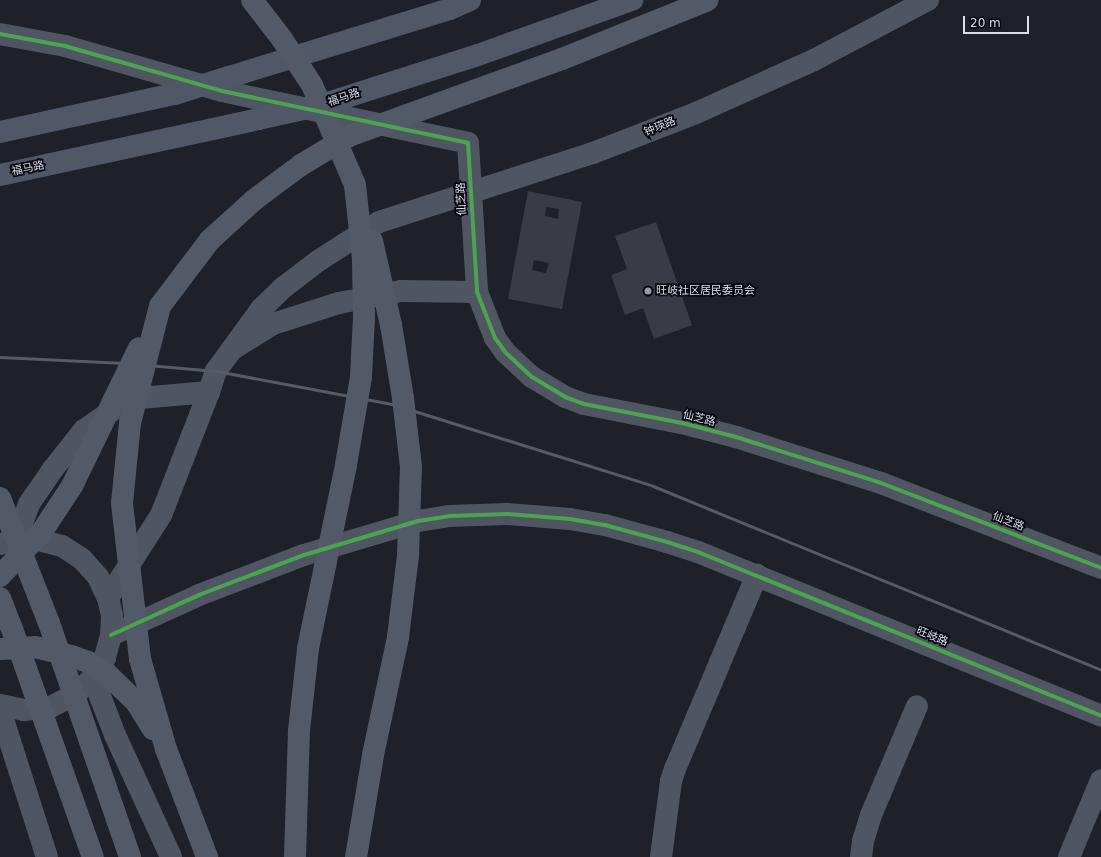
<!DOCTYPE html>
<html>
<head>
<meta charset="utf-8">
<style>
  body { margin:0 }
  #map { position:relative; width:1101px; height:857px; overflow:hidden; background:#1e202a; font-family:"DejaVu Sans","Noto Sans SC",sans-serif }
  div>[style] { position:absolute }
  .building>* { inset:0; background:#3b3a47 }
  .minor>* { height:22px; margin:-11px; padding:0 11px; transform-origin:11px; border-radius:11px; background:#4f5661 }
  .tertiary>* { height:22px; margin:-11px; padding:0 11px; transform-origin:11px; border-radius:11px; background:#4f5661 }
  .primary>* { height:22px; margin:-11px; padding:0 11px; transform-origin:11px; border-radius:11px; background:#505766 }
  .trunk>* { height:22px; margin:-11px; padding:0 11px; transform-origin:11px; border-radius:11px; background:#525a68 }
  .rail>* { height:3px; margin:-1.5px; padding:0 1.5px; transform-origin:1.5px; border-radius:1.5px; background:#575c64 }
  .tertiary-bridge>* { height:22px; margin:-11px; padding:0 11px; transform-origin:11px; border-radius:11px; background:#4f5661 }
  .primary-bridge>* { height:22px; margin:-11px; padding:0 11px; transform-origin:11px; border-radius:11px; background:#505766 }
  .trunk-bridge>* { height:22px; margin:-11px; padding:0 11px; transform-origin:11px; border-radius:11px; background:#525a68 }
  .cycleway>* { height:4px; margin:-2px; padding:0 2px; transform-origin:2px; border-radius:2px; background:#4ca352 }
  .dots>* { width:11px; height:11px; translate:-50% -50%; box-sizing:border-box; border:2px solid #06070f; border-radius:50% }
  span { translate:-50% -50%; white-space:nowrap; text-align:center; line-height:1.15; -webkit-text-stroke:3.5px #06070f; paint-order:stroke }
  .street-label { font-size:11px; color:#daddea }
  .poi-label { font-size:11px; color:#daddea }
  .left { translate:0 -50%; text-align:left }
  .scale { position:absolute; left:963px; top:16px; width:66px; height:18px; box-sizing:border-box; border:2px solid #daddea; border-top:0; padding-left:5px; font-size:12px; line-height:14px; white-space:nowrap; color:#daddea; -webkit-text-stroke:3px #06070f; paint-order:stroke }
</style>
</head>
<body>
<div id="map">
  <div class="building">
    <div style="clip-path:polygon(evenodd,528px 191px,582px 202px,562px 309px,508px 299px,528px 191px,546px 207px,559px 209px,558px 219px,545px 216px,546px 207px,528px 191px,534px 260px,549px 263px,546px 273px,532px 270px,534px 260px)"></div>
    <div style="clip-path:polygon(656px 222px,692px 325px,654px 339px,643px 308px,625px 315px,611px 275px,627px 269px,615px 236px)"></div>
  </div>
  <div class="minor">
    <div style="left:661px;top:857px;width:77px;rotate:-82.5deg"></div>
    <div style="left:671px;top:781px;width:13px;rotate:-72deg"></div>
    <div style="left:675px;top:769px;width:211px;rotate:-67.1deg"></div>
    <div style="left:861px;top:857px;width:16px;rotate:-83deg"></div>
    <div style="left:863px;top:841px;width:27px;rotate:-73deg"></div>
    <div style="left:871px;top:815px;width:118px;rotate:-67.1deg"></div>
    <div style="left:1069px;top:857px;width:83px;rotate:-67.4deg"></div>
  </div>
  <div class="tertiary">
    <div style="left:0;top:34px;width:66px;rotate:10.5deg"></div>
    <div style="left:65px;top:46px;width:163px;rotate:16deg"></div>
    <div style="left:222px;top:91px;width:251px;rotate:11.9deg"></div>
    <div style="left:468px;top:143px;width:149px;rotate:86.5deg"></div>
    <div style="left:477px;top:292px;width:49px;rotate:68.6deg"></div>
    <div style="left:495px;top:338px;width:17px;rotate:54deg"></div>
    <div style="left:505px;top:352px;width:37px;rotate:43deg"></div>
    <div style="left:532px;top:377px;width:39px;rotate:31deg"></div>
    <div style="left:565px;top:397px;width:20px;rotate:20deg"></div>
    <div style="left:584px;top:404px;width:100px;rotate:11deg"></div>
    <div style="left:682px;top:423px;width:56px;rotate:14.5deg"></div>
    <div style="left:736px;top:437px;width:152px;rotate:17.6deg"></div>
    <div style="left:881px;top:483px;width:236px;rotate:21.1deg"></div>
    <div style="left:231px;top:350px;width:49px;rotate:-31.8deg"></div>
    <div style="left:273px;top:324px;width:69px;rotate:-17.7deg"></div>
    <div style="left:339px;top:303px;width:63px;rotate:-11deg"></div>
    <div style="left:401px;top:291px;width:76px;rotate:0.8deg"></div>
    <div style="left:209px;top:392px;width:22px;rotate:-72deg"></div>
    <div style="left:216px;top:371px;width:77px;rotate:-54deg"></div>
    <div style="left:261px;top:309px;width:32px;rotate:-44deg"></div>
    <div style="left:284px;top:287px;width:43px;rotate:-37.4deg"></div>
    <div style="left:318px;top:261px;width:67px;rotate:-32.7deg"></div>
    <div style="left:16px;top:540px;width:38px;rotate:-70deg"></div>
    <div style="left:29px;top:504px;width:42px;rotate:-55.6deg"></div>
    <div style="left:53px;top:469px;width:50px;rotate:-51.5deg"></div>
    <div style="left:84px;top:430px;width:55px;rotate:-34.6deg"></div>
    <div style="left:129px;top:399px;width:80px;rotate:-5deg"></div>
    <div style="left:209px;top:392px;width:132px;rotate:111.3deg"></div>
    <div style="left:161px;top:515px;width:98px;rotate:122.6deg"></div>
    <div style="left:0;top:544px;width:16px;rotate:-14deg"></div>
    <div style="left:16px;top:540px;width:23px"></div>
    <div style="left:39px;top:540px;width:24px;rotate:15deg"></div>
    <div style="left:62px;top:546px;width:24px;rotate:33deg"></div>
    <div style="left:82px;top:559px;width:24px;rotate:48deg"></div>
    <div style="left:98px;top:577px;width:23px;rotate:65deg"></div>
    <div style="left:108px;top:598px;width:18px;rotate:77deg"></div>
    <div style="left:112px;top:616px;width:19px;rotate:93deg"></div>
    <div style="left:111px;top:635px;width:24px;rotate:105deg"></div>
    <div style="left:105px;top:658px;width:23px;rotate:121deg"></div>
    <div style="left:93px;top:678px;width:25px;rotate:138deg"></div>
    <div style="left:74px;top:695px;width:27px;rotate:153deg"></div>
    <div style="left:50px;top:707px;width:26px;rotate:173deg"></div>
    <div style="left:24px;top:710px;width:25px;rotate:-168deg"></div>
    <div style="left:111px;top:635px;width:97px;rotate:-24.4deg"></div>
    <div style="left:199px;top:595px;width:112px;rotate:-20.9deg"></div>
    <div style="left:304px;top:555px;width:119px;rotate:-16.6deg"></div>
    <div style="left:418px;top:521px;width:31px;rotate:-9deg"></div>
    <div style="left:449px;top:516px;width:58px;rotate:-2deg"></div>
    <div style="left:507px;top:514px;width:63px;rotate:4.5deg"></div>
    <div style="left:570px;top:519px;width:36px;rotate:10deg"></div>
    <div style="left:605px;top:525px;width:64px;rotate:15.3deg"></div>
    <div style="left:667px;top:542px;width:33px;rotate:18deg"></div>
    <div style="left:698px;top:552px;width:435px;rotate:22.1deg"></div>
    <div style="left:93px;top:678px;width:61px;rotate:68.9deg"></div>
    <div style="left:115px;top:735px;width:134px;rotate:65.3deg"></div>
    <div style="left:0;top:710px;width:154px;rotate:72.3deg"></div>
  </div>
  <div class="primary">
    <div style="left:229px;top:77px;width:231px;rotate:-17.1deg"></div>
    <div style="left:450px;top:9px;width:22px;rotate:-24deg"></div>
    <div style="left:318px;top:106px;width:168px;rotate:-17.7deg"></div>
    <div style="left:478px;top:55px;width:164px;rotate:-19.7deg"></div>
    <div style="left:0;top:132px;width:179px;rotate:-12.3deg"></div>
    <div style="left:0;top:175px;width:264px;rotate:-12.2deg"></div>
  </div>
  <div class="trunk">
    <div style="left:562px;top:59px;width:157px;rotate:-22deg"></div>
    <div style="left:0;top:598px;width:30px;rotate:69deg"></div>
    <div style="left:166px;top:749px;width:116px;rotate:69.2deg"></div>
  </div>
  <div class="rail">
    <div style="left:0;top:357px;width:125px;rotate:2.7deg"></div>
    <div style="left:125px;top:363px;width:91px;rotate:5deg"></div>
    <div style="left:216px;top:371px;width:179px;rotate:10.6deg"></div>
    <div style="left:392px;top:404px;width:274px;rotate:17.4deg"></div>
    <div style="left:653px;top:486px;width:484px;rotate:22.3deg"></div>
  </div>
  <div class="tertiary-bridge">
    <div style="left:379px;top:222px;width:225px;rotate:-17.9deg"></div>
    <div style="left:593px;top:153px;width:110px;rotate:-21.2deg"></div>
    <div style="left:696px;top:113px;width:129px;rotate:-24.2deg"></div>
    <div style="left:814px;top:60px;width:129px;rotate:-27.8deg"></div>
  </div>
  <div class="primary-bridge">
    <div style="left:175px;top:94px;width:57px;rotate:-17.5deg"></div>
    <div style="left:258px;top:119px;width:61px;rotate:-12.2deg"></div>
  </div>
  <div class="trunk-bridge">
    <div style="left:252px;top:0;width:49px;rotate:52.4deg"></div>
    <div style="left:282px;top:39px;width:55px;rotate:56.9deg"></div>
    <div style="left:312px;top:85px;width:109px;rotate:66.7deg"></div>
    <div style="left:355px;top:185px;width:74px;rotate:83.8deg"></div>
    <div style="left:363px;top:259px;width:58px;rotate:89deg"></div>
    <div style="left:364px;top:317px;width:60px;rotate:92.9deg"></div>
    <div style="left:361px;top:377px;width:89px;rotate:99.7deg"></div>
    <div style="left:346px;top:465px;width:188px;rotate:101.7deg"></div>
    <div style="left:308px;top:649px;width:81px;rotate:96.3deg"></div>
    <div style="left:299px;top:730px;width:127px;rotate:91.8deg"></div>
    <div style="left:0;top:498px;width:134px;rotate:68.6deg"></div>
    <div style="left:49px;top:623px;width:248px;rotate:70.9deg"></div>
    <div style="left:0;top:576px;width:59px;rotate:-46.4deg"></div>
    <div style="left:41px;top:533px;width:56px;rotate:-56.6deg"></div>
    <div style="left:72px;top:486px;width:153px;rotate:-64.1deg"></div>
    <div style="left:11px;top:626px;width:245px;rotate:70.5deg"></div>
    <div style="left:0;top:649px;width:35px;rotate:-3deg"></div>
    <div style="left:35px;top:647px;width:37px;rotate:14deg"></div>
    <div style="left:71px;top:656px;width:18px;rotate:19deg"></div>
    <div style="left:88px;top:662px;width:21px;rotate:31deg"></div>
    <div style="left:106px;top:673px;width:42px;rotate:44deg"></div>
    <div style="left:136px;top:702px;width:32px;rotate:58deg"></div>
    <div style="left:166px;top:749px;width:94px;rotate:-106.1deg"></div>
    <div style="left:140px;top:659px;width:157px;rotate:-96.6deg"></div>
    <div style="left:122px;top:503px;width:80px;rotate:-84.3deg"></div>
    <div style="left:130px;top:423px;width:121px;rotate:-75.6deg"></div>
    <div style="left:160px;top:306px;width:83px;rotate:-52.9deg"></div>
    <div style="left:210px;top:240px;width:59px;rotate:-42.3deg"></div>
    <div style="left:254px;top:200px;width:59px;rotate:-36.7deg"></div>
    <div style="left:301px;top:165px;width:56px;rotate:-31.1deg"></div>
    <div style="left:349px;top:136px;width:226px;rotate:-19.9deg"></div>
    <div style="left:356px;top:857px;width:103px;rotate:-80.5deg"></div>
    <div style="left:373px;top:755px;width:121px;rotate:-78deg"></div>
    <div style="left:398px;top:637px;width:82px;rotate:-83deg"></div>
    <div style="left:408px;top:556px;width:89px;rotate:-88.1deg"></div>
    <div style="left:411px;top:467px;width:69px;rotate:-96.6deg"></div>
    <div style="left:403px;top:398px;width:74px;rotate:-99.3deg"></div>
    <div style="left:391px;top:325px;width:86px;rotate:-102.7deg"></div>
  </div>
  <div class="cycleway">
    <div style="left:0;top:34px;width:66px;rotate:10.5deg"></div>
    <div style="left:65px;top:46px;width:163px;rotate:16deg"></div>
    <div style="left:222px;top:91px;width:251px;rotate:11.9deg"></div>
    <div style="left:468px;top:143px;width:149px;rotate:86.5deg"></div>
    <div style="left:477px;top:292px;width:49px;rotate:68.6deg"></div>
    <div style="left:495px;top:338px;width:17px;rotate:54deg"></div>
    <div style="left:505px;top:352px;width:37px;rotate:43deg"></div>
    <div style="left:532px;top:377px;width:39px;rotate:31deg"></div>
    <div style="left:565px;top:397px;width:20px;rotate:20deg"></div>
    <div style="left:584px;top:404px;width:100px;rotate:11deg"></div>
    <div style="left:682px;top:423px;width:56px;rotate:14.5deg"></div>
    <div style="left:736px;top:437px;width:152px;rotate:17.6deg"></div>
    <div style="left:881px;top:483px;width:236px;rotate:21.1deg"></div>
    <div style="left:111px;top:635px;width:97px;rotate:-24.4deg"></div>
    <div style="left:199px;top:595px;width:112px;rotate:-20.9deg"></div>
    <div style="left:304px;top:555px;width:119px;rotate:-16.6deg"></div>
    <div style="left:418px;top:521px;width:31px;rotate:-9deg"></div>
    <div style="left:449px;top:516px;width:58px;rotate:-2deg"></div>
    <div style="left:507px;top:514px;width:63px;rotate:4.5deg"></div>
    <div style="left:570px;top:519px;width:36px;rotate:10deg"></div>
    <div style="left:605px;top:525px;width:64px;rotate:15.3deg"></div>
    <div style="left:667px;top:542px;width:33px;rotate:18deg"></div>
    <div style="left:698px;top:552px;width:435px;rotate:22.1deg"></div>
  </div>
  <div class="dots">
    <div style="left:648px;top:291px;background:#989ba7"></div>
  </div>
  <div class="street-label">
    <span style="left:344px;top:98px;rotate:-18deg">福马路</span>
    <span style="left:660px;top:127px;rotate:-22deg">钟瑛路</span>
    <span style="left:28px;top:169px;rotate:-12deg">福马路</span>
    <span style="left:462px;top:199px;rotate:-93deg">仙芝路</span>
    <span style="left:699px;top:419px;rotate:14deg">仙芝路</span>
    <span style="left:1008px;top:522px;rotate:21deg">仙芝路</span>
    <span style="left:932px;top:637px;rotate:22deg">旺岐路</span>
  </div>
  <div class="poi-label">
    <span class="left" style="left:656px;top:291px">旺岐社区居民委员会</span>
  </div>
  <div class="scale">20 m</div>
</div>
</body>
</html>
